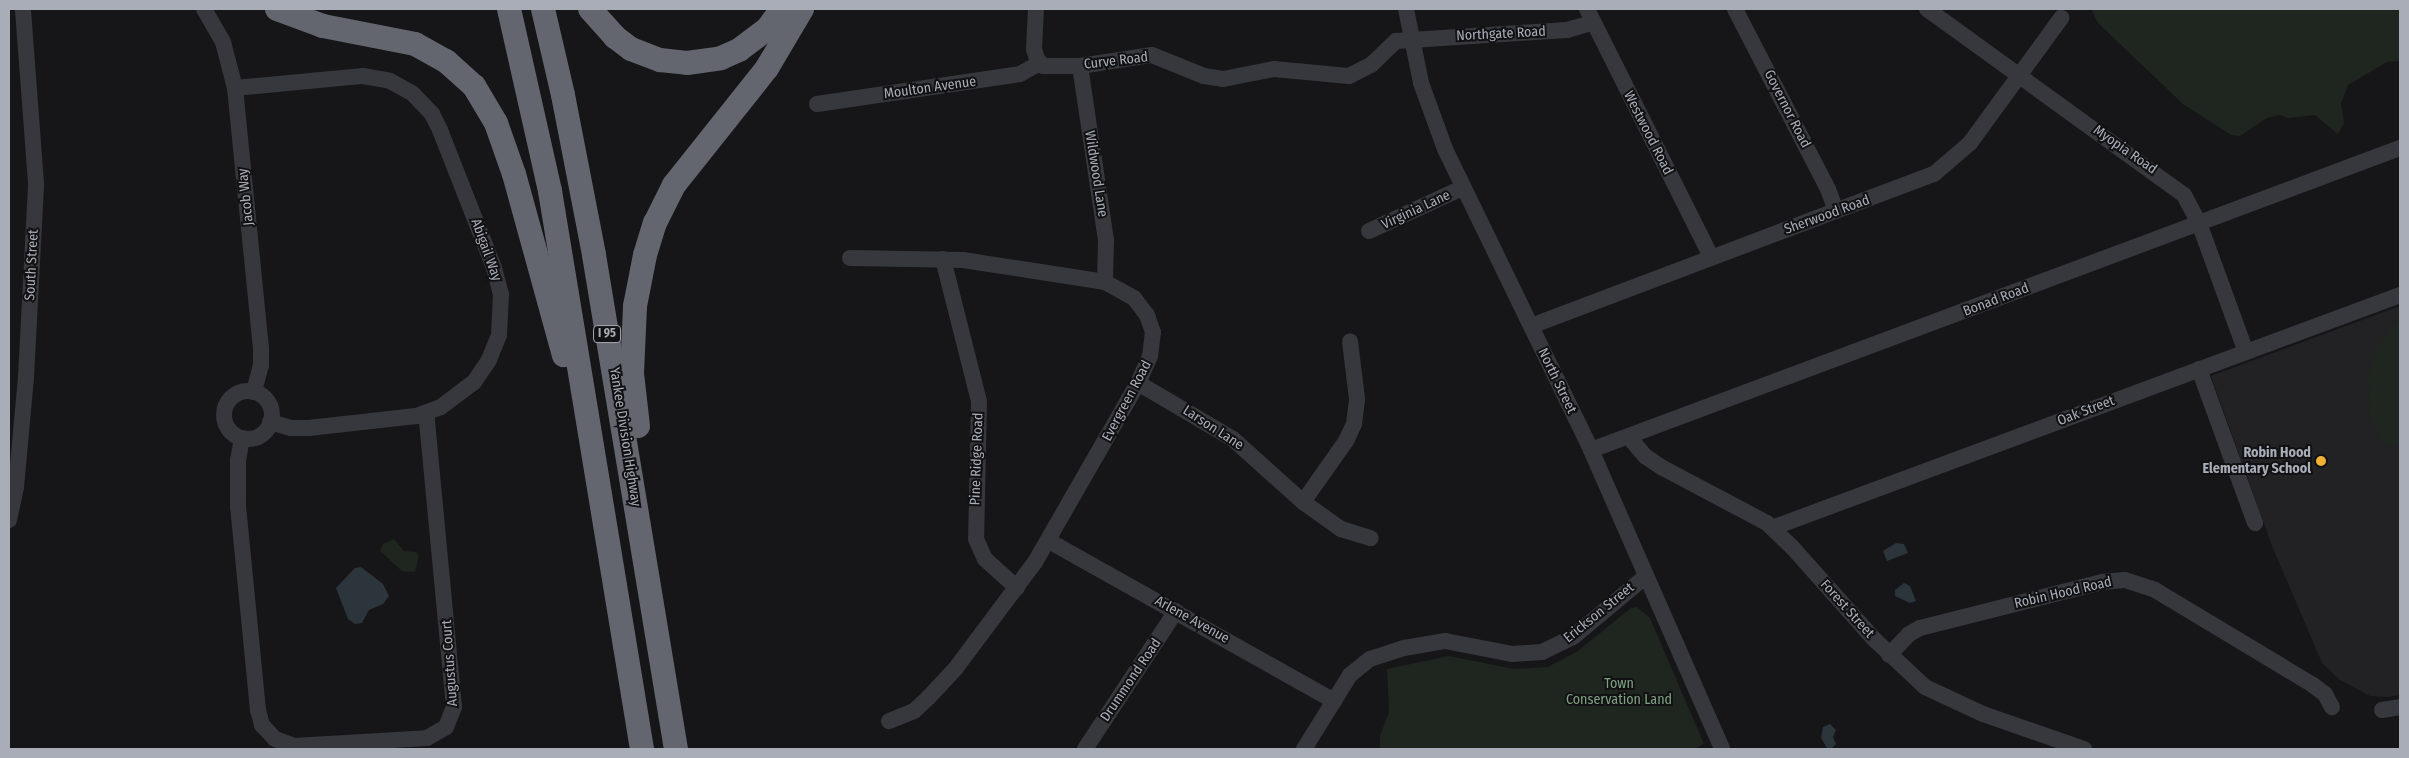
<!DOCTYPE html>
<html>
<head>
<meta charset="utf-8">
<style>
  body { margin:0 }
  #map { position:relative; width:2409px; height:758px; overflow:hidden; background:#161618; font-family:"Fira Sans Condensed",sans-serif }
  div>[style] { position:absolute }
  .built>* { inset:0; background:#222225 }
  .green>* { inset:0; background:#1e261f }
  .water>* { inset:0; background:#2c353c }
  .minor>* { height:16px; margin:-8px; padding:0 8px; transform-origin:8px; border-radius:8px; background:#37383d }
  .minor>.ring { margin:-8px; padding:0; box-sizing:content-box; background:none; border:16px solid #37383d; border-radius:50% }
  .highway>* { height:24px; margin:-12px; padding:0 12px; transform-origin:12px; border-radius:12px; background:#63666e }
  .dots>* { width:14px; height:14px; translate:-50% -50%; box-sizing:border-box; border:2px solid #111113; border-radius:50% }
  span { translate:-50% -50%; white-space:nowrap; text-align:center; line-height:1.15; -webkit-text-stroke:4px #111113; paint-order:stroke }
  .shield-label span { padding:1px 4px; background:#111113; border:1px solid; border-radius:4px; -webkit-text-stroke-width:0 }
  .shield-label { font-size:12px; color:#a8adb8; font-weight:700 }
  .street-label { font-size:14px; color:#a8adb8 }
  .poi-label { font-size:14px; color:#a8adb8; font-weight:700 }
  .right { translate:-100% -50%; text-align:right }
  .park-label { font-size:14px; color:#7fa381 }
  .frame { position:absolute; inset:0; border:10px solid #a8adb8; pointer-events:none }
</style>
</head>
<body>
<div id="map">
  <div class="built">
    <div style="clip-path:polygon(2400px 306px,2400px 695px,2388px 697px,2370px 696px,2340px 680px,2322px 663px,2272px 546px,2211px 376px)"></div>
  </div>
  <div class="green">
    <div style="clip-path:polygon(2091px 9px,2400px 9px,2400px 61px,2387px 62px,2348px 85px,2341px 104px,2344px 123px,2338px 134px,2315px 115px,2288px 118px,2280px 115px,2267px 118px,2240px 136px,2231px 135px,2183px 104px,2098px 23px)"></div>
    <div style="clip-path:polygon(2400px 318px,2400px 441px,2385px 446px,2370px 417px,2368px 377px,2377px 346px)"></div>
    <div style="clip-path:polygon(394px 539px,404px 551px,416px 552px,419px 556px,415px 572px,402px 571px,380px 551px,383px 544px)"></div>
    <div style="clip-path:polygon(1637px 607px,1650px 618px,1704px 744px,1694px 749px,1380px 749px,1380px 736px,1389px 712px,1387px 669px,1449px 656px,1514px 669px,1548px 667px,1578px 651px,1631px 608px)"></div>
  </div>
  <div class="water">
    <div style="clip-path:polygon(1896px 543px,1904px 544px,1908px 553px,1887px 561px,1883px 551px)"></div>
    <div style="clip-path:polygon(361px 567px,383px 584px,389px 596px,383px 604px,369px 610px,362px 623px,355px 624px,348px 619px,336px 588px,355px 568px)"></div>
    <div style="clip-path:polygon(1904px 583px,1910px 586px,1916px 601px,1910px 603px,1895px 596px,1895px 590px)"></div>
    <div style="clip-path:polygon(1830px 724px,1836px 730px,1833px 737px,1836px 744px,1832px 748px,1827px 748px,1821px 738px,1823px 727px)"></div>
  </div>
  <div class="minor">
    <div style="left:204px;top:9px;width:38px;rotate:60deg"></div>
    <div style="left:223px;top:42px;width:48px;rotate:75.4deg"></div>
    <div style="left:235px;top:88px;width:261px;rotate:84.3deg"></div>
    <div style="left:261px;top:348px;width:17px;rotate:90deg"></div>
    <div style="left:261px;top:365px;width:28px;rotate:105deg"></div>
    <div style="left:1036px;top:9px;width:40px;rotate:92.9deg"></div>
    <div style="left:1034px;top:49px;width:10px;rotate:73deg"></div>
    <div style="left:1037px;top:59px;width:9px;rotate:49deg"></div>
    <div style="left:1043px;top:66px;width:37px"></div>
    <div style="left:1080px;top:66px;width:73px;rotate:-8.7deg"></div>
    <div style="left:1152px;top:55px;width:56px;rotate:22deg"></div>
    <div style="left:1204px;top:76px;width:19px;rotate:9deg"></div>
    <div style="left:1223px;top:79px;width:52px;rotate:-11.1deg"></div>
    <div style="left:1274px;top:69px;width:75px;rotate:5.3deg"></div>
    <div style="left:1349px;top:76px;width:25px;rotate:-27deg"></div>
    <div style="left:1371px;top:65px;width:35px;rotate:-44deg"></div>
    <div style="left:1396px;top:41px;width:171px;rotate:-3.7deg"></div>
    <div style="left:1567px;top:30px;width:26px;rotate:-16deg"></div>
    <div style="left:1406px;top:9px;width:76px;rotate:78.5deg"></div>
    <div style="left:1421px;top:83px;width:70px;rotate:70deg"></div>
    <div style="left:1445px;top:149px;width:335px;rotate:64.1deg"></div>
    <div style="left:1591px;top:450px;width:326px;rotate:66.3deg"></div>
    <div style="left:1587px;top:9px;width:277px;rotate:63.4deg"></div>
    <div style="left:1735px;top:9px;width:203px;rotate:62.7deg"></div>
    <div style="left:1828px;top:189px;width:23px;rotate:70deg"></div>
    <div style="left:1927px;top:9px;width:317px;rotate:35.9deg"></div>
    <div style="left:2184px;top:195px;width:32px;rotate:62deg"></div>
    <div style="left:2199px;top:223px;width:137px;rotate:70deg"></div>
    <div style="left:1080px;top:66px;width:176px;rotate:81.5deg"></div>
    <div style="left:1106px;top:240px;width:42px;rotate:91.4deg"></div>
    <div style="left:235px;top:88px;width:129px;rotate:-5.4deg"></div>
    <div style="left:363px;top:76px;width:27px;rotate:10deg"></div>
    <div style="left:390px;top:81px;width:26px;rotate:29deg"></div>
    <div style="left:413px;top:94px;width:28px;rotate:46deg"></div>
    <div style="left:432px;top:114px;width:18px;rotate:63deg"></div>
    <div style="left:440px;top:130px;width:148px;rotate:68.6deg"></div>
    <div style="left:494px;top:268px;width:27px;rotate:75deg"></div>
    <div style="left:501px;top:294px;width:41px;rotate:92.8deg"></div>
    <div style="left:499px;top:335px;width:27px;rotate:112deg"></div>
    <div style="left:489px;top:360px;width:27px;rotate:124deg"></div>
    <div style="left:474px;top:382px;width:41px;rotate:142.9deg"></div>
    <div style="left:441px;top:407px;width:27px;rotate:160deg"></div>
    <div style="left:416px;top:416px;width:108px;rotate:173.6deg"></div>
    <div style="left:309px;top:428px;width:18px;rotate:180deg"></div>
    <div style="left:291px;top:428px;width:22px;rotate:-164deg"></div>
    <div style="left:817px;top:104px;width:205px;rotate:-8.4deg"></div>
    <div style="left:1020px;top:74px;width:23px;rotate:-29deg"></div>
    <div style="left:1369px;top:231px;width:102px;rotate:-24.8deg"></div>
    <div style="left:850px;top:258px;width:113px;rotate:1deg"></div>
    <div style="left:963px;top:260px;width:144px;rotate:8.8deg"></div>
    <div style="left:1105px;top:282px;width:33px;rotate:29deg"></div>
    <div style="left:1134px;top:298px;width:21px;rotate:53deg"></div>
    <div style="left:1147px;top:315px;width:18px;rotate:71deg"></div>
    <div style="left:1153px;top:332px;width:24px;rotate:97deg"></div>
    <div style="left:1150px;top:356px;width:30px;rotate:114deg"></div>
    <div style="left:1138px;top:383px;width:207px;rotate:119.9deg"></div>
    <div style="left:1035px;top:562px;width:132px;rotate:126.7deg"></div>
    <div style="left:956px;top:668px;width:41px;rotate:133deg"></div>
    <div style="left:928px;top:698px;width:19px;rotate:137deg"></div>
    <div style="left:914px;top:711px;width:27px;rotate:158deg"></div>
    <div style="left:943px;top:259px;width:146px;rotate:75.8deg"></div>
    <div style="left:979px;top:401px;width:138px;rotate:91.2deg"></div>
    <div style="left:976px;top:539px;width:22px;rotate:66deg"></div>
    <div style="left:985px;top:559px;width:43px;rotate:42.2deg"></div>
    <div style="left:1531px;top:326px;width:431px;rotate:-20.7deg"></div>
    <div style="left:1934px;top:174px;width:48px;rotate:-40.7deg"></div>
    <div style="left:1970px;top:143px;width:155px;rotate:-53.9deg"></div>
    <div style="left:2199px;top:369px;width:164px;rotate:70deg"></div>
    <div style="left:1138px;top:383px;width:110px;rotate:30.5deg"></div>
    <div style="left:1233px;top:439px;width:94px;rotate:42deg"></div>
    <div style="left:1303px;top:502px;width:75px;rotate:-54.8deg"></div>
    <div style="left:1346px;top:441px;width:19px;rotate:-65deg"></div>
    <div style="left:1354px;top:424px;width:25px;rotate:-83deg"></div>
    <div style="left:1357px;top:399px;width:58px;rotate:-96.9deg"></div>
    <div class="ring" style="left:224px;top:391px;width:32px;height:32px"></div>
    <div style="left:1629px;top:437px;width:25px;rotate:50deg"></div>
    <div style="left:1645px;top:456px;width:22px;rotate:34deg"></div>
    <div style="left:1663px;top:468px;width:118px;rotate:27.9deg"></div>
    <div style="left:1767px;top:523px;width:35px;rotate:44deg"></div>
    <div style="left:1792px;top:547px;width:125px;rotate:48.3deg"></div>
    <div style="left:1875px;top:640px;width:69px;rotate:43.2deg"></div>
    <div style="left:1925px;top:687px;width:64px;rotate:25deg"></div>
    <div style="left:1983px;top:714px;width:107px;rotate:19.1deg"></div>
    <div style="left:242px;top:438px;width:22px;rotate:100deg"></div>
    <div style="left:238px;top:460px;width:46px;rotate:90deg"></div>
    <div style="left:238px;top:506px;width:205px;rotate:84.4deg"></div>
    <div style="left:258px;top:710px;width:16px;rotate:75deg"></div>
    <div style="left:262px;top:725px;width:19px;rotate:47deg"></div>
    <div style="left:275px;top:739px;width:20px;rotate:20deg"></div>
    <div style="left:294px;top:746px;width:133px;rotate:-3.4deg"></div>
    <div style="left:427px;top:738px;width:22px;rotate:-30deg"></div>
    <div style="left:446px;top:727px;width:22px;rotate:-68deg"></div>
    <div style="left:454px;top:707px;width:295px;rotate:-95.4deg"></div>
    <div style="left:1591px;top:450px;width:864px;rotate:-20.47deg"></div>
    <div style="left:1303px;top:502px;width:47px;rotate:35.4deg"></div>
    <div style="left:1341px;top:529px;width:31px;rotate:17deg"></div>
    <div style="left:9px;top:520px;width:34px;rotate:-78deg"></div>
    <div style="left:16px;top:487px;width:110px;rotate:-84.8deg"></div>
    <div style="left:26px;top:377px;width:194px;rotate:-87deg"></div>
    <div style="left:36px;top:183px;width:174px;rotate:-94.3deg"></div>
    <div style="left:1772px;top:528px;width:670px;rotate:-20.36deg"></div>
    <div style="left:1049px;top:541px;width:327px;rotate:29.3deg"></div>
    <div style="left:1889px;top:655px;width:29px;rotate:-46deg"></div>
    <div style="left:1909px;top:634px;width:13px;rotate:-29deg"></div>
    <div style="left:1920px;top:628px;width:188px;rotate:-14.2deg"></div>
    <div style="left:2102px;top:582px;width:23px;rotate:-5deg"></div>
    <div style="left:2125px;top:580px;width:32px;rotate:18deg"></div>
    <div style="left:2155px;top:590px;width:184px;rotate:31deg"></div>
    <div style="left:2313px;top:685px;width:15px;rotate:37deg"></div>
    <div style="left:2325px;top:694px;width:15px;rotate:62deg"></div>
    <div style="left:2382px;top:710px;width:18px;rotate:-9deg"></div>
    <div style="left:1085px;top:749px;width:165px;rotate:-56.6deg"></div>
    <div style="left:1304px;top:749px;width:87px;rotate:-58.1deg"></div>
    <div style="left:1350px;top:675px;width:26px;rotate:-39deg"></div>
    <div style="left:1370px;top:659px;width:36px;rotate:-18deg"></div>
    <div style="left:1404px;top:648px;width:42px;rotate:-9.7deg"></div>
    <div style="left:1445px;top:641px;width:68px;rotate:11deg"></div>
    <div style="left:1512px;top:654px;width:30px;rotate:-4deg"></div>
    <div style="left:1542px;top:652px;width:34px;rotate:-26deg"></div>
    <div style="left:1573px;top:637px;width:95px;rotate:-39.9deg"></div>
  </div>
  <div class="highway">
    <div style="left:277px;top:9px;width:49px;rotate:20.3deg"></div>
    <div style="left:323px;top:26px;width:94px;rotate:11.1deg"></div>
    <div style="left:415px;top:44px;width:35px;rotate:29deg"></div>
    <div style="left:446px;top:61px;width:38px;rotate:42deg"></div>
    <div style="left:474px;top:86px;width:43px;rotate:59.3deg"></div>
    <div style="left:496px;top:123px;width:54px;rotate:70.6deg"></div>
    <div style="left:514px;top:174px;width:188px;rotate:74.6deg"></div>
    <div style="left:509px;top:9px;width:187px;rotate:77.3deg"></div>
    <div style="left:550px;top:191px;width:566px;rotate:80.64deg"></div>
    <div style="left:543px;top:9px;width:88px;rotate:76.9deg"></div>
    <div style="left:563px;top:95px;width:163px;rotate:79deg"></div>
    <div style="left:594px;top:255px;width:501px;rotate:80.58deg"></div>
    <div style="left:590px;top:9px;width:38px;rotate:48deg"></div>
    <div style="left:615px;top:37px;width:20px;rotate:37deg"></div>
    <div style="left:631px;top:49px;width:31px;rotate:21deg"></div>
    <div style="left:660px;top:60px;width:27px;rotate:6deg"></div>
    <div style="left:687px;top:63px;width:34px;rotate:-8deg"></div>
    <div style="left:721px;top:58px;width:20px;rotate:-24deg"></div>
    <div style="left:739px;top:50px;width:36px;rotate:-37deg"></div>
    <div style="left:768px;top:28px;width:24px;rotate:-54deg"></div>
    <div style="left:638px;top:426px;width:53px;rotate:-96.5deg"></div>
    <div style="left:632px;top:373px;width:67px;rotate:-87.4deg"></div>
    <div style="left:635px;top:306px;width:52px;rotate:-78.9deg"></div>
    <div style="left:645px;top:255px;width:34px;rotate:-73deg"></div>
    <div style="left:655px;top:223px;width:42px;rotate:-63.4deg"></div>
    <div style="left:674px;top:185px;width:149px;rotate:-51.5deg"></div>
    <div style="left:767px;top:68px;width:69px;rotate:-59.3deg"></div>
  </div>
  <div class="dots">
    <div style="left:2321px;top:461px;background:#f2b134"></div>
  </div>
  <div class="shield-label">
    <span style="left:607px;top:334px">I 95</span>
  </div>
  <div class="street-label">
    <span style="left:1501px;top:34px;rotate:-3deg">Northgate Road</span>
    <span style="left:1116px;top:61px;rotate:-7deg">Curve Road</span>
    <span style="left:930px;top:88px;rotate:-8deg">Moulton Avenue</span>
    <span style="left:1787px;top:109px;rotate:63deg">Governor Road</span>
    <span style="left:1648px;top:133px;rotate:63deg">Westwood Road</span>
    <span style="left:2125px;top:150px;rotate:35deg">Myopia Road</span>
    <span style="left:1096px;top:174px;rotate:81deg">Wildwood Lane</span>
    <span style="left:246px;top:197px;rotate:-96deg">Jacob Way</span>
    <span style="left:1416px;top:210px;rotate:-25deg">Virginia Lane</span>
    <span style="left:1827px;top:215px;rotate:-20deg">Sherwood Road</span>
    <span style="left:486px;top:250px;rotate:70deg">Abigail Way</span>
    <span style="left:32px;top:265px;rotate:-87deg">South Street</span>
    <span style="left:1996px;top:300px;rotate:-21deg">Bonad Road</span>
    <span style="left:1557px;top:381px;rotate:64deg">North Street</span>
    <span style="left:1127px;top:401px;rotate:-62deg">Evergreen Road</span>
    <span style="left:2086px;top:411px;rotate:-21deg">Oak Street</span>
    <span style="left:1213px;top:428px;rotate:33deg">Larson Lane</span>
    <span style="left:625px;top:437px;rotate:81deg">Yankee Division Highway</span>
    <span style="left:977px;top:459px;rotate:-88deg">Pine Ridge Road</span>
    <span style="left:2063px;top:593px;rotate:-13deg">Robin Hood Road</span>
    <span style="left:1847px;top:609px;rotate:48deg">Forest Street</span>
    <span style="left:1599px;top:613px;rotate:-39deg">Erickson Street</span>
    <span style="left:1192px;top:620px;rotate:29deg">Arlene Avenue</span>
    <span style="left:450px;top:663px;rotate:-94deg">Augustus Court</span>
    <span style="left:1131px;top:680px;rotate:-56deg">Drummond Road</span>
  </div>
  <div class="poi-label">
    <span class="right" style="left:2311px;top:461px">Robin Hood<br>Elementary School</span>
  </div>
  <div class="park-label">
    <span style="left:1619px;top:692px">Town<br>Conservation Land</span>
  </div>
  <div class="frame"></div>
</div>
</body>
</html>
